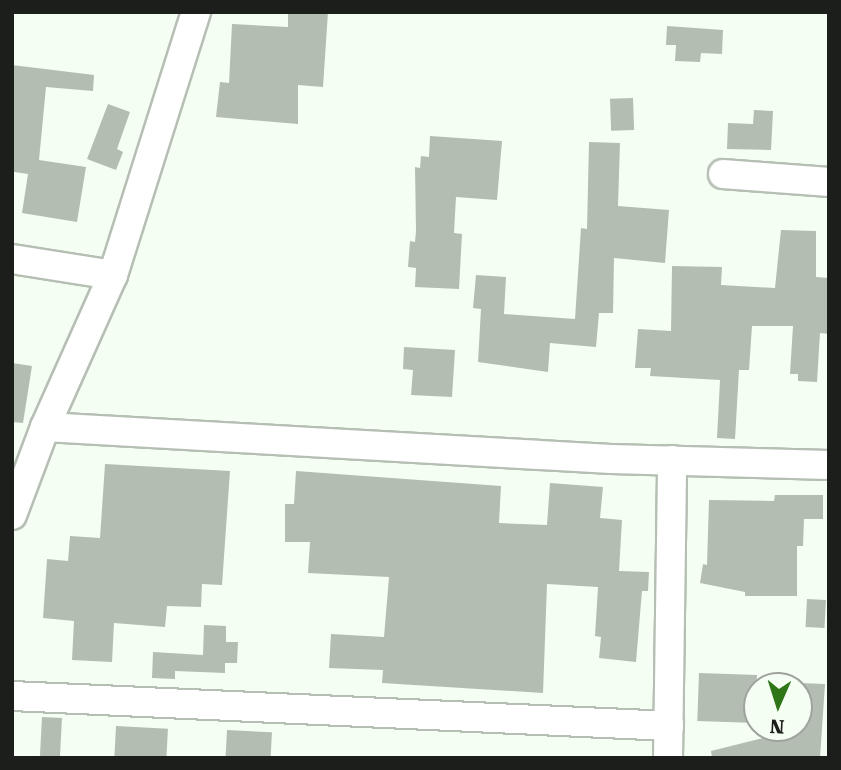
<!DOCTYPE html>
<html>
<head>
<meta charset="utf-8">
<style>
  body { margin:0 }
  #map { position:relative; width:841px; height:770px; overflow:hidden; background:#f5fef2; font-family:"Roboto Serif",serif }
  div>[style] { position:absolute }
  .building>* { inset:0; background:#b4bdb2; transform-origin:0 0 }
  .roads { filter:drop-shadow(2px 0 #b6bfb4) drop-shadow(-2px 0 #b6bfb4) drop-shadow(0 2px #b6bfb4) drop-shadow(0 -2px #b6bfb4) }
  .minor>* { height:28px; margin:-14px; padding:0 14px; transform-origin:14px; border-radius:14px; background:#fff }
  span { translate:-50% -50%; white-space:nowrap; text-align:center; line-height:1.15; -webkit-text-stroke:5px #f5fef2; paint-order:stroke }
  .frame { position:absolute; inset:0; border:14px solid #1b1e1a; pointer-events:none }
  .north { position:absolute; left:743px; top:672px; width:70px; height:70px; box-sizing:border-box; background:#f5fef2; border:2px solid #9ea49c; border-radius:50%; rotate:183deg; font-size:19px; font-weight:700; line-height:28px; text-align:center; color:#1b1e1a }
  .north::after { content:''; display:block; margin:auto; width:24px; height:32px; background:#2f7619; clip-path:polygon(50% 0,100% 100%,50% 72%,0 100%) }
</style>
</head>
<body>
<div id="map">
  <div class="building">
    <div style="clip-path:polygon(288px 12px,328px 12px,323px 87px,298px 85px,298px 124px,216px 117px,220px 82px,229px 83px,232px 24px,288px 27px)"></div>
    <div style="clip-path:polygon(667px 26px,723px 30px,722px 54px,701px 53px,700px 62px,675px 61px,676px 45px,666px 45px)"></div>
    <div style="clip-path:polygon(12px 65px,94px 75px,93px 91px,46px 87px,39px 160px,86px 167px,77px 222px,22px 213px,28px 174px,14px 172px)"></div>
    <div style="left:633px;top:98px;width:32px;height:23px;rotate:88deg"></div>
    <div style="clip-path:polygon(108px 104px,130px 112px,117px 149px,123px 152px,116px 170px,87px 159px)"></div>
    <div style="clip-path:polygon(754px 110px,773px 111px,771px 150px,727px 149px,728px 123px,753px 124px)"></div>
    <div style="clip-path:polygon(430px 136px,502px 141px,497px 200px,456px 197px,454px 233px,462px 234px,459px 289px,415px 287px,416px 268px,408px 267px,410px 241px,415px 242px,416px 231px,415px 167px,420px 168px,421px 156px,429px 157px)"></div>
    <div style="clip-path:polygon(589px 142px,620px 143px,618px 206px,669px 210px,665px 263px,614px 258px,613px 313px,599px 313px,596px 347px,550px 343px,548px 372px,478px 362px,481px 309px,473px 308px,476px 275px,506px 277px,504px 314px,575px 319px,581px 228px,587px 229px)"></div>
    <div style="clip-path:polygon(781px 230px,816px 231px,816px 277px,829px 278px,829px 334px,820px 333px,817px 382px,798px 381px,798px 374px,790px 374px,793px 326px,752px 326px,749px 370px,739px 370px,735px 439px,717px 438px,720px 380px,650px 376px,651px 368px,635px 368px,638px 329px,671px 331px,672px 266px,722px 267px,721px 285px,775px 288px)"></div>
    <div style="clip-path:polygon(404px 347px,455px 350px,452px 397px,411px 395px,413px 370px,403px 369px)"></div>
    <div style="clip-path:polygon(12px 363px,32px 366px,23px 423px,12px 422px)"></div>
    <div style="clip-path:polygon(105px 464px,230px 471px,222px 585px,202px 584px,201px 607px,167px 606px,165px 627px,114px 623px,112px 662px,72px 660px,74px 621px,43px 618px,47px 559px,68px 561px,70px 536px,100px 538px)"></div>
    <div style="clip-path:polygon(296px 471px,501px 486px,499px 523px,547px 525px,550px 483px,603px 487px,600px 518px,622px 520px,619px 571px,649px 572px,648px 591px,642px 591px,636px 662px,599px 658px,601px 637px,595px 636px,598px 587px,547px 584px,543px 693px,382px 683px,383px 670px,329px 668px,331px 634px,384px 637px,389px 577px,308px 573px,310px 542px,285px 542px,285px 504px,294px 504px)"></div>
    <div style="clip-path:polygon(775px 495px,823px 495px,823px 519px,804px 519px,803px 546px,797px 546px,797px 596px,745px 596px,745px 592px,700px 583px,703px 564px,707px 565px,709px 500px,774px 501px)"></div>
    <div style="left:807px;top:599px;width:19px;height:28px;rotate:3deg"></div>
    <div style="clip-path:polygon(204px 625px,226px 626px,226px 642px,238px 642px,237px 663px,225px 663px,225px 673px,175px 671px,175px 679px,152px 678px,153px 652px,203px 655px)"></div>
    <div style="left:699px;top:673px;width:58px;height:48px;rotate:2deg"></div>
    <div style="clip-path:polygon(799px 683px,825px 684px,820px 758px,712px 758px,711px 751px,807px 727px,799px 727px)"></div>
    <div style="left:42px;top:717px;width:20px;height:41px;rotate:3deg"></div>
    <div style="left:116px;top:726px;width:52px;height:32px;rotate:3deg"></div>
    <div style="left:227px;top:730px;width:45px;height:28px;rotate:3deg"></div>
  </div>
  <div class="roads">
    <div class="minor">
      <div style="left:723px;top:174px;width:106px;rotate:4.3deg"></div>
      <div style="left:12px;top:259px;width:102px;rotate:9deg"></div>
      <div style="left:45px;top:427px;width:567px;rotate:3.24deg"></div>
      <div style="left:611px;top:459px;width:218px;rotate:1.6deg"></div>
      <div style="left:12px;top:515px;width:94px;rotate:-69.4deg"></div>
      <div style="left:45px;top:427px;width:167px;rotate:-65.9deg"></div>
      <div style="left:113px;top:275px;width:276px;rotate:-72.5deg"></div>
      <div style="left:12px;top:696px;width:658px;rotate:2.61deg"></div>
      <div style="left:668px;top:758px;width:298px;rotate:-89.2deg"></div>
    </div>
  </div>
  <div class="frame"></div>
  <div class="north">N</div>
</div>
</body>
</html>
